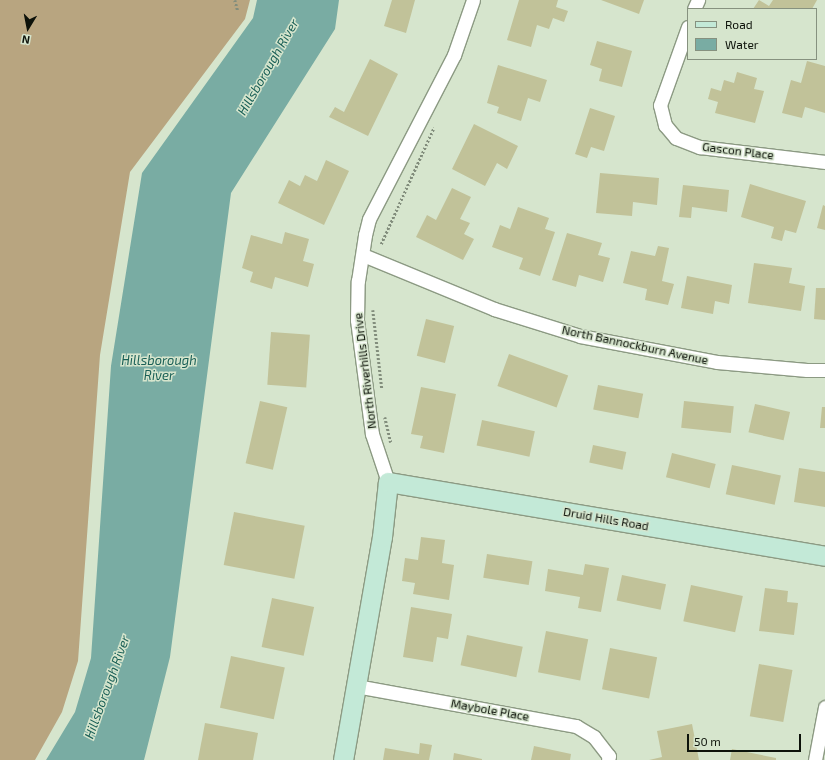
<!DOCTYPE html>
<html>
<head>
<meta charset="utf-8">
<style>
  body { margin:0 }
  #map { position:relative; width:825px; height:760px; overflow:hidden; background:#d6e5cd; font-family:"Exo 2",sans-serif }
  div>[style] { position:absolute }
  .forest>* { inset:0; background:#b8a580 }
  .water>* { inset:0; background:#79aca3 }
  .building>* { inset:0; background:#c1c299; transform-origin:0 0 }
  .path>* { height:2.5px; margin-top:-1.25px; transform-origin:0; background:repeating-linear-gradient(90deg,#828d7c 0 2px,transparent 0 4px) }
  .roads { filter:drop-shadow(1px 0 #8c9a83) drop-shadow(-1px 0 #8c9a83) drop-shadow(0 1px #8c9a83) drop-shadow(0 -1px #8c9a83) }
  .street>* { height:13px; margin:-6.5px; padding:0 6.5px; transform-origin:6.5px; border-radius:6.5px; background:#fff }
  .secondary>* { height:19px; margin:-9.5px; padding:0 9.5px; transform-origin:9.5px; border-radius:9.5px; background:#c3e9d7 }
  span { translate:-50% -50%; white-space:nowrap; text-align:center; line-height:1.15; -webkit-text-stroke:3px #d6e5cd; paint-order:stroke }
  .street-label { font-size:12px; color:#0d120a }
  .water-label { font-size:13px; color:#195f56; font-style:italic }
  .legend { position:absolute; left:687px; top:8px; width:130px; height:52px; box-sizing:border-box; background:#d6e5cd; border:1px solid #86917f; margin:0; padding:5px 7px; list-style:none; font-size:12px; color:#0d120a }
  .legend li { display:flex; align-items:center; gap:8px; height:20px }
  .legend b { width:20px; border:1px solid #86917f }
  .north { position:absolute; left:8px; top:8px; width:40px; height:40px; -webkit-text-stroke:3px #d6e5cd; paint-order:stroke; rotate:190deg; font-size:11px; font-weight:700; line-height:16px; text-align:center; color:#0d120a }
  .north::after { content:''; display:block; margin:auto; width:14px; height:18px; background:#0d120a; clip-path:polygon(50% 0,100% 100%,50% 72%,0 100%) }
  .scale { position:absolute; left:687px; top:734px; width:114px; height:18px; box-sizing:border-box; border:2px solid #0d120a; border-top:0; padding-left:5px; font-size:12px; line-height:14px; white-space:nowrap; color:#0d120a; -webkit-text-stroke:3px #d6e5cd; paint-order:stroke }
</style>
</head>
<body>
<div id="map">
  <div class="forest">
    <div style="clip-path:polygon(0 0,250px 0,245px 19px,130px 172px,100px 355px,78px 661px,62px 712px,35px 760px,0 760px)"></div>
  </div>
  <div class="water">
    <div style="clip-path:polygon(257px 0,339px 0,335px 29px,231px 193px,170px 657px,144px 760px,46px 760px,75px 712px,91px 658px,111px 366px,142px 173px,253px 18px)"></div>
  </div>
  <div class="building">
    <div style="clip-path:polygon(392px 0,415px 0,406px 33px,384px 26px)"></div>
    <div style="clip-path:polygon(519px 0,558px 0,556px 7px,568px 11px,564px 22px,553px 18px,549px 29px,537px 25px,531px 47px,507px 40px)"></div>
    <div style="clip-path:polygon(601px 0,644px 0,639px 14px)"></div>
    <div style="clip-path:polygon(759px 0,769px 6px,773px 0,817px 0,812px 9px,753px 9px)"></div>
    <div style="clip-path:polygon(597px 41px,632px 51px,622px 87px,599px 81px,602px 69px,590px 65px)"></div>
    <div style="clip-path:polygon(370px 59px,398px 74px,368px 136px,329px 117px,335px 107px,344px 112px)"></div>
    <div style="clip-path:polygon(807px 61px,825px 66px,825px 113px,805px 107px,802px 118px,782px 113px,791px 80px,801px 83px)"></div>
    <div style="clip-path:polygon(498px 65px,547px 80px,540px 102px,528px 98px,521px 121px,497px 113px,499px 107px,487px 103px)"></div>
    <div style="clip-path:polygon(737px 72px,757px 78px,754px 89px,764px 91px,755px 123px,715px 113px,718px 102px,708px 99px,711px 88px,721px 91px,724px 80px,734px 83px)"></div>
    <div style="clip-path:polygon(590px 108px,615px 116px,604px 151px,591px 147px,587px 158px,575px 154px)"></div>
    <div style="clip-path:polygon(474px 124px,518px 146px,507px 169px,497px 163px,485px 186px,452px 169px)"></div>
    <div style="clip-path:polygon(326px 160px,349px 171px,324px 225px,278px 203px,289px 180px,300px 186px,305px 175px,317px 181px)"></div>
    <div style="clip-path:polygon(600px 173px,659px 178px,657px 205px,633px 202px,632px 216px,596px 213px)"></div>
    <div style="clip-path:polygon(750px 184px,806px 201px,796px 233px,785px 230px,782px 241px,771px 238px,774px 227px,741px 217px)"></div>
    <div style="clip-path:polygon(683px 185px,729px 190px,727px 212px,692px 207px,691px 218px,679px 217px)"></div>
    <div style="clip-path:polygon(452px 188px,471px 197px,460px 219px,470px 223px,464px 234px,474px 239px,463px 260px,416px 237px,427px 215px,436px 220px)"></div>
    <div style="clip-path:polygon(823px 205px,825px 206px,825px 230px,817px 228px)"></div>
    <div style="clip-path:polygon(518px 207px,549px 218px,545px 229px,555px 232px,540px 276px,519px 269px,523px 258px,492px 247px,500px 225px,510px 229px)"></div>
    <div style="clip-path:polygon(285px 232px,309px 239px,303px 261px,314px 264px,308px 287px,275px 277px,272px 289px,250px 282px,253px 272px,242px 268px,251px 235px,282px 244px)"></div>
    <div style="clip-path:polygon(567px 233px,602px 243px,598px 255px,610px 258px,603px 282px,579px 275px,576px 287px,552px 280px)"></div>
    <div style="clip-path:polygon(658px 246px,669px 248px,662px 281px,674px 284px,668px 305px,645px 300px,647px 289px,623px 283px,631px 251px,655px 256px)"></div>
    <div style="clip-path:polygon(754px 263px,792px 268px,789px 283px,805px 286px,801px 311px,748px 303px)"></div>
    <div style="clip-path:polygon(687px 276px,732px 285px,729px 304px,715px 301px,713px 314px,681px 308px)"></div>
    <div style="clip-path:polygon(816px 288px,825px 288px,825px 320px,814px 319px)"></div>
    <div style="left:426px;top:319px;width:29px;height:38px;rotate:14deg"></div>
    <div style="left:271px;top:332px;width:39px;height:53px;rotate:4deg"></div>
    <div style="left:509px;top:354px;width:63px;height:34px;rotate:20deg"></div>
    <div style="left:598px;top:385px;width:46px;height:25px;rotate:11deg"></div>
    <div style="clip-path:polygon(421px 387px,456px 394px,444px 453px,420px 448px,423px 436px,411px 434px)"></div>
    <div style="left:260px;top:401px;width:28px;height:64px;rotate:13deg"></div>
    <div style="left:684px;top:401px;width:50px;height:27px;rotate:6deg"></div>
    <div style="left:755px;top:404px;width:36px;height:29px;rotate:13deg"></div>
    <div style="clip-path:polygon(822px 407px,825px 407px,825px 428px,820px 428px)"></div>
    <div style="left:482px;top:420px;width:54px;height:26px;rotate:12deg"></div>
    <div style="left:593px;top:445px;width:34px;height:18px;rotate:12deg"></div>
    <div style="left:672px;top:453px;width:45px;height:25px;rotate:14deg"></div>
    <div style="left:732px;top:465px;width:50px;height:30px;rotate:12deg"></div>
    <div style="clip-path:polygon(799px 468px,825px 472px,825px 507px,794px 502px)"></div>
    <div style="left:234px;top:512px;width:72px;height:54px;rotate:11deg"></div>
    <div style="clip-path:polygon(421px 537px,445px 540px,442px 563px,454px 565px,449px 600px,413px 594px,415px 583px,402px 581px,405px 558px,418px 560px)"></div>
    <div style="left:487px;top:554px;width:46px;height:24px;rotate:9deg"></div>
    <div style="clip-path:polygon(585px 564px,609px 568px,601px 612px,578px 608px,580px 597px,545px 591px,548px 569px,583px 575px)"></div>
    <div style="left:622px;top:575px;width:45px;height:26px;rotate:12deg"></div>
    <div style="left:691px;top:585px;width:53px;height:37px;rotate:12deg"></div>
    <div style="clip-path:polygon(765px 588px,788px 591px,787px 602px,798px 603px,794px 635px,759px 631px)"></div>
    <div style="left:272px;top:598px;width:43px;height:50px;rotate:12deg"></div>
    <div style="clip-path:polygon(411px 607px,452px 614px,448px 639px,437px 637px,433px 662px,403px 657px)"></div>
    <div style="left:546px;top:631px;width:43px;height:42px;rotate:11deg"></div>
    <div style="left:467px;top:635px;width:57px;height:31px;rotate:12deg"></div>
    <div style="left:610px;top:648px;width:48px;height:42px;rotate:11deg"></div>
    <div style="left:231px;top:656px;width:55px;height:53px;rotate:12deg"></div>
    <div style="left:759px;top:664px;width:34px;height:53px;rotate:10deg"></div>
    <div style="clip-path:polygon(205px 723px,258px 733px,253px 760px,198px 760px)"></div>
    <div style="clip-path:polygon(692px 724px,699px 760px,649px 760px,662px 757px,657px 731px)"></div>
    <div style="clip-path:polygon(420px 743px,432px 745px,429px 760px,383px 760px,385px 748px,419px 754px)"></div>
    <div style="clip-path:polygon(534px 746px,571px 754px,570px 760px,531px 760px)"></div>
    <div style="clip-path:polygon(732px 749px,776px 758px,776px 760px,730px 760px)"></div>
    <div style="clip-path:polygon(454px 753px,482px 759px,482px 760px,453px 760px)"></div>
  </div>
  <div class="path">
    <div style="left:235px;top:0;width:11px;rotate:75deg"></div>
    <div style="left:381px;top:244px;width:128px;rotate:-65.6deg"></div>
    <div style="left:373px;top:310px;width:80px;rotate:83.5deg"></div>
    <div style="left:385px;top:417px;width:26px;rotate:77deg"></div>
  </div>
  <div class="roads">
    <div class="street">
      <div style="left:694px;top:9px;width:10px;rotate:-66deg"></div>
      <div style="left:688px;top:27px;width:83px;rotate:109.7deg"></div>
      <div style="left:660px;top:105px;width:21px;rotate:76deg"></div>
      <div style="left:665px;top:125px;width:17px;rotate:50deg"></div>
      <div style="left:676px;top:138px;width:26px;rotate:21deg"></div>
      <div style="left:700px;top:147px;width:126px;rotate:6.8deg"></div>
      <div style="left:363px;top:255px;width:142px;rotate:22.4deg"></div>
      <div style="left:494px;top:309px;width:90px;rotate:17.4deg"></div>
      <div style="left:580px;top:336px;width:139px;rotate:10.7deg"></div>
      <div style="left:717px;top:362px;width:90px;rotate:5.1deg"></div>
      <div style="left:807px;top:370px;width:18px"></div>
      <div style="left:388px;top:482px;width:51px;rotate:-108.4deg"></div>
      <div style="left:372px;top:434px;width:115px;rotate:-97.5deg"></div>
      <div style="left:357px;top:320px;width:39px;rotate:-89deg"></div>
      <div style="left:358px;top:281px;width:47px;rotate:-81.3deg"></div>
      <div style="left:365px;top:235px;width:16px;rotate:-76deg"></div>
      <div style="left:369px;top:219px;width:185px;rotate:-62.6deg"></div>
      <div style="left:454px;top:55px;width:58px;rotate:-70.9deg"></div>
      <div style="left:356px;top:686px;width:224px;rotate:10.3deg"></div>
      <div style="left:576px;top:726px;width:21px;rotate:31deg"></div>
      <div style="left:594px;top:737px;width:24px;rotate:52deg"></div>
      <div style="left:609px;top:756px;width:4px;rotate:104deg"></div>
      <div style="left:815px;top:760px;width:54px;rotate:-79.3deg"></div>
    </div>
    <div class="secondary">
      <div style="left:343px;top:760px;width:226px;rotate:-80.1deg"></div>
      <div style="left:382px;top:537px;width:55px;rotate:-83.8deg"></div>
      <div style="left:388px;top:482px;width:443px;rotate:9.6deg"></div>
    </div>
  </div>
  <div class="street-label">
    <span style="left:738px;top:151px;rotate:7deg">Gascon Place</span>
    <span style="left:635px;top:345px;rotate:12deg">North Bannockburn Avenue</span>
    <span style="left:365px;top:371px;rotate:-97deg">North Riverhills Drive</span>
    <span style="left:606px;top:519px;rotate:10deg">Druid Hills Road</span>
    <span style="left:490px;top:710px;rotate:10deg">Maybole Place</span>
  </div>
  <div class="water-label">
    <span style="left:268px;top:67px;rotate:-60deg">Hillsborough River</span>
    <span style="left:159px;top:368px">Hillsborough<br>River</span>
    <span style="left:107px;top:687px;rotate:-70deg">Hillsborough River</span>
  </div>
  <ul class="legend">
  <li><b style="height:5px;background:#c3e9d7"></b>Road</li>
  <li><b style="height:11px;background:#79aca3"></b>Water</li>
  </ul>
  <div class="north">N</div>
  <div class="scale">50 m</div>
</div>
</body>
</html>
